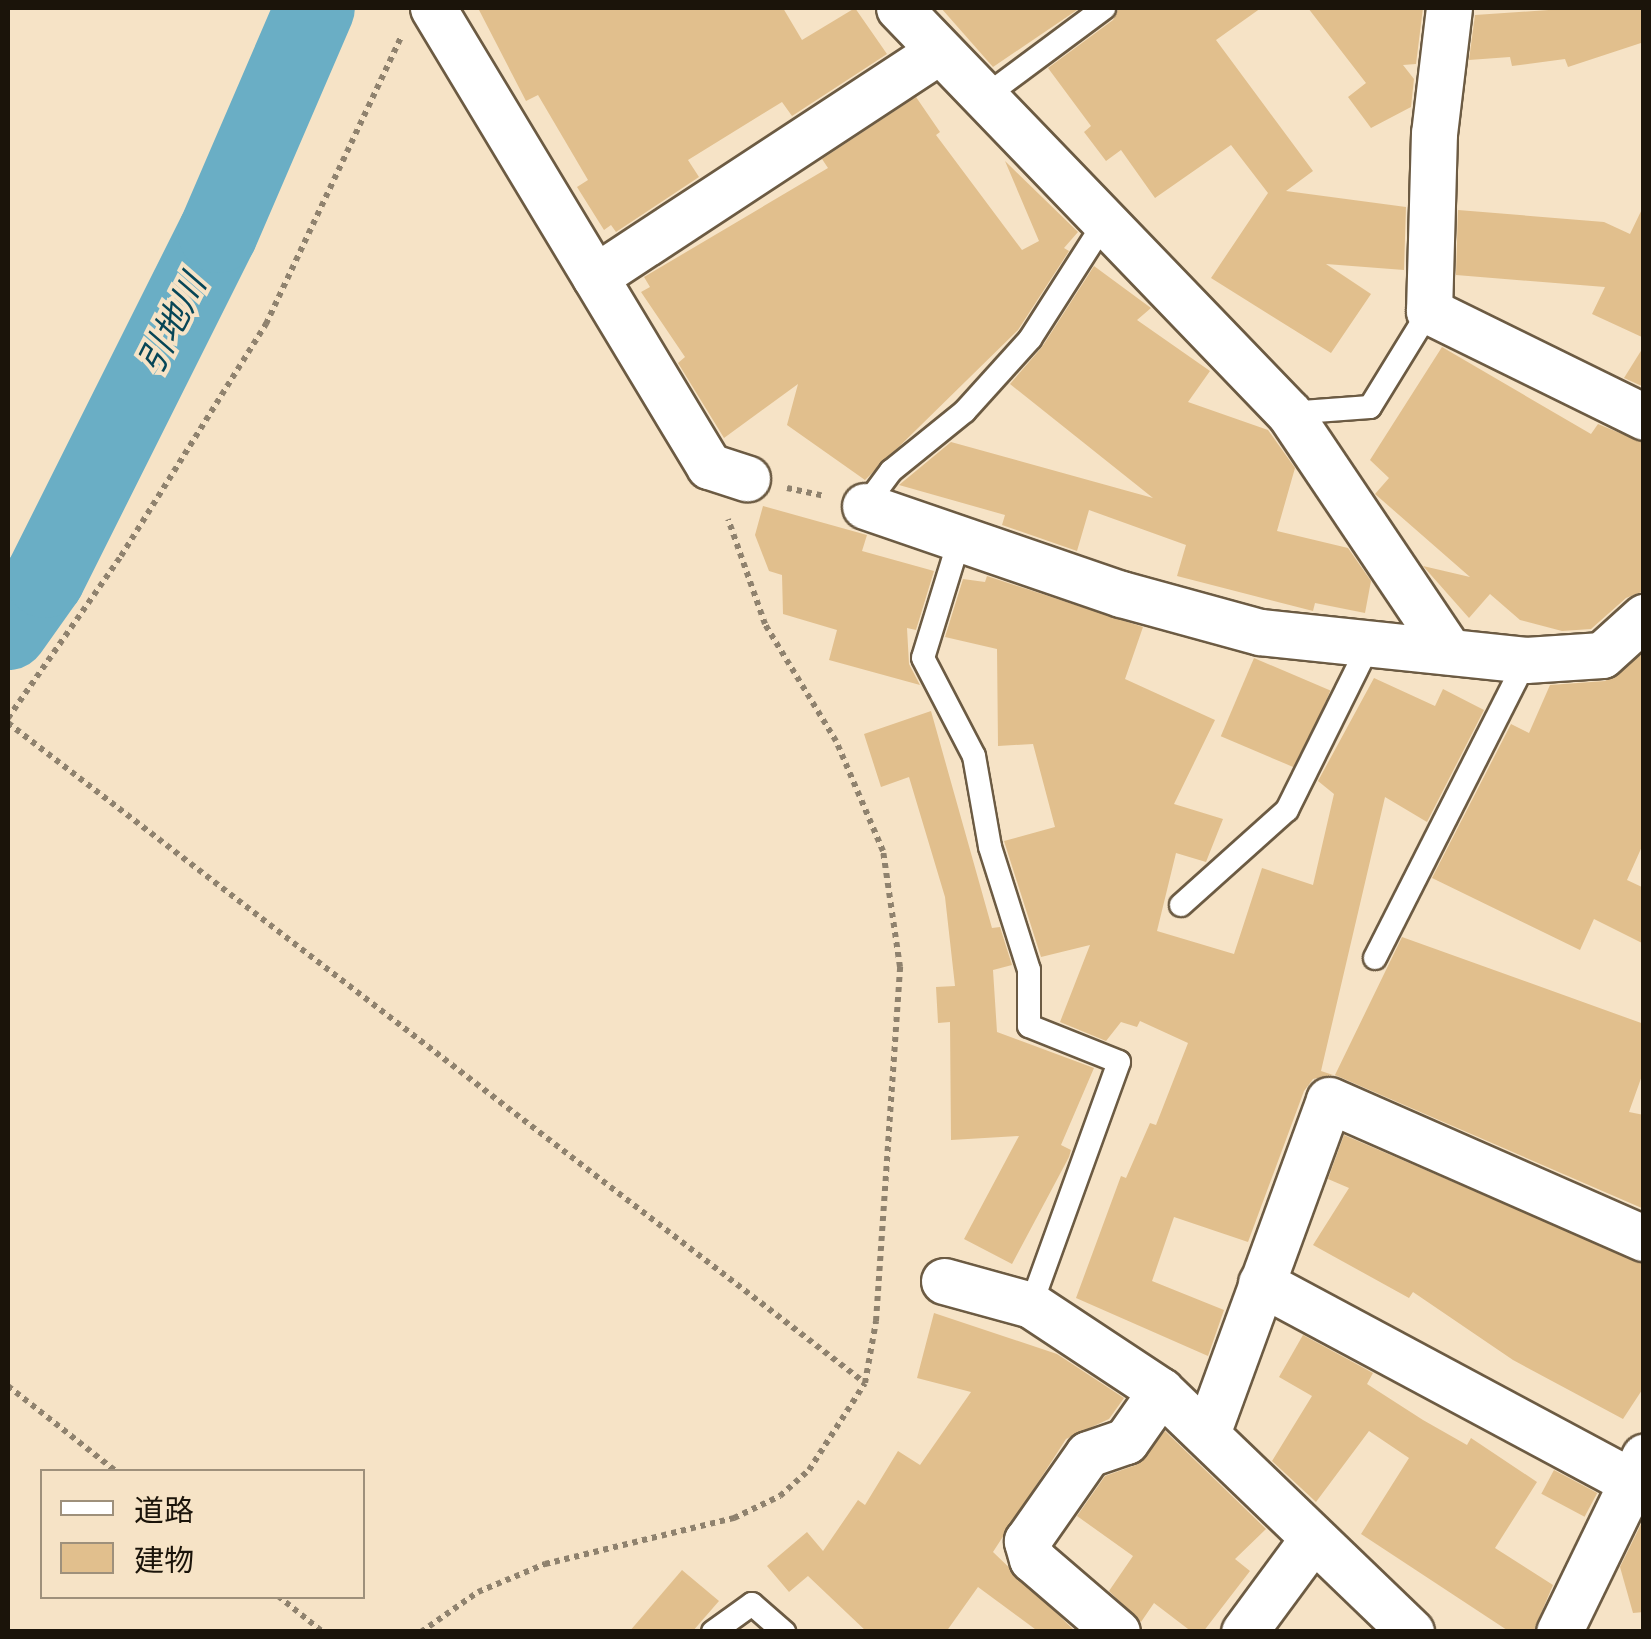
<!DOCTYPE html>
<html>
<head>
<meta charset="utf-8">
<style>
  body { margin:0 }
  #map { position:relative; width:1651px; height:1639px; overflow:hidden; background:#f6e3c6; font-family:Arial,"Noto Sans JP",sans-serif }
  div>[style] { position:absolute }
  .river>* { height:80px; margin:-40px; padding:0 40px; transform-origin:40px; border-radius:40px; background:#6aaec5 }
  .building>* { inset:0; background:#e1bf8d; transform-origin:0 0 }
  .path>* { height:6px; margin-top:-3px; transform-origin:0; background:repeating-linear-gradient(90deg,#8f826e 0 5px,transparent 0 10px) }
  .roads { filter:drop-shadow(2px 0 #6c5b43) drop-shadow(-2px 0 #6c5b43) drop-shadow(0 2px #6c5b43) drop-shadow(0 -2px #6c5b43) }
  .lane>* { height:22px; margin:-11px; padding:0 11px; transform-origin:11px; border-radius:11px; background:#fff }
  .street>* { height:45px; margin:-22.5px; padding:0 22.5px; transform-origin:22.5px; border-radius:22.5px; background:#fff }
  span { translate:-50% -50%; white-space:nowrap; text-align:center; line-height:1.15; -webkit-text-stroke:8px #f6e3c6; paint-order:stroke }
  .water-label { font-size:35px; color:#074657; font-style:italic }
  .frame { position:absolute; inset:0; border:10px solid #1b140a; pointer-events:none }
  .legend { position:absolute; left:40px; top:1469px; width:325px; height:130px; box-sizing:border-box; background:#f6e3c6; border:2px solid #9e907b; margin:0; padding:12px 18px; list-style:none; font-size:30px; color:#1b140a }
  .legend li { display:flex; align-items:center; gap:20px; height:50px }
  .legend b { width:50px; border:2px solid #9e907b }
</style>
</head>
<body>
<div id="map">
  <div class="river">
    <div style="left:8px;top:630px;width:64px;rotate:-54.6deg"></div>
    <div style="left:45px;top:578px;width:386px;rotate:-63.4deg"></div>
    <div style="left:218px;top:233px;width:245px;rotate:-66.7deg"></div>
  </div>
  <div class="building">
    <div style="clip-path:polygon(478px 8px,783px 8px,802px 40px,855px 8px,887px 54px,792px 116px,782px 102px,688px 160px,699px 177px,616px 232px,611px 225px,604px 230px,577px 187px,588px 180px,538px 95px,526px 101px)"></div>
    <div style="clip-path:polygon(941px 8px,1080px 8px,993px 67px)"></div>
    <div style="clip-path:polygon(1119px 8px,1261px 8px,1216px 40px,1313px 171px,1286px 191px,1406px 207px,1404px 270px,1326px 264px,1371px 294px,1331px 353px,1211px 278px,1268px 193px,1231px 145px,1155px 198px,1121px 150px,1106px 161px,1084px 132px,1091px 126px,1048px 68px,1113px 20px)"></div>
    <div style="clip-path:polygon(1308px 8px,1423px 8px,1416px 64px,1403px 65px,1414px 79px,1411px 107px,1371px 128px,1348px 97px,1366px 83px)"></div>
    <div style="clip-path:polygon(1577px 8px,1644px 8px,1644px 42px,1568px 67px,1565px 59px,1512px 66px,1510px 57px,1469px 60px,1475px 15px)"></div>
    <div style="clip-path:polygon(916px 97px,940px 132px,936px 135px,1022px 250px,1039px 241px,1005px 161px,1078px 232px,1064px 248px,1069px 251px,1018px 330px,865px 480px,787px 425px,798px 384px,724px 438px,678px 363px,685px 357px,641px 292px,650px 287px,644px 277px,828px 168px,822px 159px)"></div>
    <div style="clip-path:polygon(1644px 205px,1644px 338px,1592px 314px,1605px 287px,1456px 275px,1458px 210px,1604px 222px,1630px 234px)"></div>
    <div style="clip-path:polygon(1094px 266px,1151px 308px,1137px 320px,1210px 371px,1188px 402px,1268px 430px,1295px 468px,1277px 531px,1348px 548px,1371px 581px,1365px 613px,1315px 603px,1313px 611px,1177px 576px,1186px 545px,1089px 510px,1077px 551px,1002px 525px,1005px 515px,899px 485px,951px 442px,1153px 498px,1010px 384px,1042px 347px)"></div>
    <div style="clip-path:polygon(1644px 346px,1644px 387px,1624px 378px)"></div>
    <div style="clip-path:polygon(1442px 347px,1591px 434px,1598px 424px,1644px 443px,1644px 591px,1626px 598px,1591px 629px,1562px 631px,1520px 620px,1490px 594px,1469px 618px,1423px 566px,1470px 577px,1375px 494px,1389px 478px,1370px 460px)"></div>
    <div style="clip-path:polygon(763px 506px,867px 535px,862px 551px,934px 571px,916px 630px,907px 628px,909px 664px,920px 685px,829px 660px,837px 630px,783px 614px,782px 575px,769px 571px,755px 535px)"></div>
    <div style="clip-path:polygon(987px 576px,1143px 627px,1125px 679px,1215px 720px,1174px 804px,1223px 819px,1206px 862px,1176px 853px,1157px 931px,1234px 954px,1262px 868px,1313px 885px,1334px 794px,1318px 781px,1374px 678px,1435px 706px,1443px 689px,1484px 710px,1427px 822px,1385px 797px,1321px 1071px,1333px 1075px,1313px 1079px,1304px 1091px,1248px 1242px,1174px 1217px,1152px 1281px,1224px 1310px,1208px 1356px,1076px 1298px,1121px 1176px,1126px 1178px,1150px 1123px,1156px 1125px,1188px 1043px,1140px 1021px,1137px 1027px,1121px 1022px,1106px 1041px,1060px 1022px,1090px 945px,1041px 957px,1004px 841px,1055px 827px,1033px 744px,998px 746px,997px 649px,945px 637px,963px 579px,985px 582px)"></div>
    <div style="clip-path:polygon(1644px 653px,1644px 842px,1627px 880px,1644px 888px,1644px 944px,1594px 919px,1580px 950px,1432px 878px,1511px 724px,1529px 733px,1550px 685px,1605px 681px)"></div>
    <div style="left:1254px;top:658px;width:83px;height:85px;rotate:23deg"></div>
    <div style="clip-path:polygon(931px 711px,992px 928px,1000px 927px,1012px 965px,993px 970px,997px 1032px,1094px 1068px,1061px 1145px,1071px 1150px,1069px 1157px,1012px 1264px,964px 1239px,1019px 1136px,951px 1140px,950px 1022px,938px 1023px,936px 987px,955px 986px,945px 897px,909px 777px,881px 787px,864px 734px)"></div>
    <div style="clip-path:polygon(1402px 937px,1644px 1024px,1644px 1070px,1629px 1112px,1644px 1115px,1644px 1209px,1335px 1075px)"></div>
    <div style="clip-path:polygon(1344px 1135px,1644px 1264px,1644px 1387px,1623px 1419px,1513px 1360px,1413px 1292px,1409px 1298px,1313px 1245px,1349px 1188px,1328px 1179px)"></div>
    <div style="clip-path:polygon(934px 1313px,1057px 1354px,1124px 1398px,1109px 1419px,1066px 1439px,993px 1552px,1076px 1632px,1039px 1632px,978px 1587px,946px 1632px,867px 1632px,808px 1576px,789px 1592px,767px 1566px,807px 1532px,823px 1551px,858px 1500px,865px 1505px,898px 1451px,920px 1465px,971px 1392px,917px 1378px)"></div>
    <div style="clip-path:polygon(1303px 1335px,1373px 1373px,1367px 1384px,1423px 1420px,1467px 1445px,1471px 1438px,1537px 1482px,1495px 1548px,1553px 1585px,1533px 1632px,1510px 1632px,1361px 1534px,1409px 1458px,1369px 1431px,1316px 1502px,1272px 1461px,1312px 1396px,1279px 1377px)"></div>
    <div style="clip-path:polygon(1165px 1431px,1266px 1529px,1235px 1559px,1250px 1571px,1203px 1632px,1192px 1632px,1154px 1603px,1141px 1622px,1109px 1591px,1133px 1556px,1077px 1516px,1105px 1476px,1136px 1465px)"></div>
    <div style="left:1554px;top:1470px;width:49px;height:27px;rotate:28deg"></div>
    <div style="clip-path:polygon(1644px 1518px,1644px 1612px,1633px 1613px,1620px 1567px)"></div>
    <div style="clip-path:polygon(682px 1570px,719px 1601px,692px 1632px,629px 1632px)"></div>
  </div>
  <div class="path">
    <div style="left:787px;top:488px;width:38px;rotate:12deg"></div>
    <div style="left:8px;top:718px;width:198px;rotate:-55.1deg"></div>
    <div style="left:121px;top:556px;width:274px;rotate:-58deg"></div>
    <div style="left:266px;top:324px;width:317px;rotate:-64.8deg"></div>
    <div style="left:8px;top:723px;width:1082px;rotate:37.6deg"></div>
    <div style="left:8px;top:1386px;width:139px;rotate:38.3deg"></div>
    <div style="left:278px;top:1596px;width:58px;rotate:38.7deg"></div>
    <div style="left:421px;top:1632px;width:70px;rotate:-35.1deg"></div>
    <div style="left:478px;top:1592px;width:73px;rotate:-22.7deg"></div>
    <div style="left:545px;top:1564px;width:195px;rotate:-13.7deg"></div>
    <div style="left:734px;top:1518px;width:51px;rotate:-25.6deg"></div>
    <div style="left:780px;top:1496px;width:39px;rotate:-42deg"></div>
    <div style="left:809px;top:1470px;width:103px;rotate:-57.2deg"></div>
    <div style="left:865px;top:1383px;width:63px;rotate:-79.9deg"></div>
    <div style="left:876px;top:1321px;width:355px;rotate:-86.1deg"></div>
    <div style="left:900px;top:967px;width:117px;rotate:-98.3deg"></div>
    <div style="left:883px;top:851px;width:120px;rotate:-113.1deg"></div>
    <div style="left:836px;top:741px;width:137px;rotate:-121.3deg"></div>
    <div style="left:765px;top:624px;width:111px;rotate:-109.4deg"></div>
  </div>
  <div class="roads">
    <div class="lane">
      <div style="left:983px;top:98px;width:151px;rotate:-36.6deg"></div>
      <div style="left:1289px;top:413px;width:81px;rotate:-4.2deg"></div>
      <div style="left:1370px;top:407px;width:113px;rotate:-58.4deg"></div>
      <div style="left:865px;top:506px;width:44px;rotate:-53.4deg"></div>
      <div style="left:891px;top:471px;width:95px;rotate:-39deg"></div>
      <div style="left:965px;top:411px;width:97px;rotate:-47.9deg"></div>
      <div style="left:1030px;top:339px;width:141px;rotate:-57.4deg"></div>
      <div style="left:959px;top:541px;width:122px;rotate:107.1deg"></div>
      <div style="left:923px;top:658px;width:110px;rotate:62.5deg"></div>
      <div style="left:974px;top:756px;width:92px;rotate:80deg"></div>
      <div style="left:990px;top:847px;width:129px;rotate:72.4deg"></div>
      <div style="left:1029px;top:970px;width:56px;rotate:90deg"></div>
      <div style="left:1029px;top:1026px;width:97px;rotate:21.8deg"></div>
      <div style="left:1119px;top:1062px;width:258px;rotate:109.9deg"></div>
      <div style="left:1181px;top:905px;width:142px;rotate:-41.9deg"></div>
      <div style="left:1287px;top:810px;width:182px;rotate:-63.6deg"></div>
      <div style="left:1375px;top:958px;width:334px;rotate:-63.1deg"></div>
      <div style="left:713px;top:1632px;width:48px;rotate:-35.7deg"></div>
      <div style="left:752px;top:1604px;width:43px;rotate:41.2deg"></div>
    </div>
    <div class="street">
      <div style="left:433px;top:8px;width:535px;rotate:58.93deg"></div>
      <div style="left:709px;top:466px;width:40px;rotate:18deg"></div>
      <div style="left:899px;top:8px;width:562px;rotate:46.08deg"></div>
      <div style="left:1289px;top:413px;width:287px;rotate:56.1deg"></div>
      <div style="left:1449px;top:8px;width:126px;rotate:96.8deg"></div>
      <div style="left:1434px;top:133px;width:178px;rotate:91.6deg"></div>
      <div style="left:1429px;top:311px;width:240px;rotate:26.2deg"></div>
      <div style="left:595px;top:277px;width:409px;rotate:-33.3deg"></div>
      <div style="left:865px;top:506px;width:271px;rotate:19deg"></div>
      <div style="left:1121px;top:594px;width:144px;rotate:15.3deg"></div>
      <div style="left:1260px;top:632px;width:267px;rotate:6deg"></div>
      <div style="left:1526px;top:660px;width:76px;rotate:-3.8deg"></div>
      <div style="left:1602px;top:655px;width:57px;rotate:-42.1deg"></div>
      <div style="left:944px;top:1281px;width:90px;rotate:15.4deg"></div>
      <div style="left:1031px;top:1305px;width:156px;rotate:33.5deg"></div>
      <div style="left:1161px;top:1391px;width:347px;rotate:43.9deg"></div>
      <div style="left:1261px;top:1283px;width:421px;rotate:28.2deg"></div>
      <div style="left:1208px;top:1431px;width:352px;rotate:-69.9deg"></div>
      <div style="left:1329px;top:1100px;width:344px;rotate:23.7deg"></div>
      <div style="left:1117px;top:1632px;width:112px;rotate:-139.3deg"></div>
      <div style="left:1032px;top:1559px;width:19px;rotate:-106deg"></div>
      <div style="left:1027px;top:1541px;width:106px;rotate:-55deg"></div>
      <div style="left:1088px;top:1454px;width:40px;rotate:-18.9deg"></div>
      <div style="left:1126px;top:1441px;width:61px;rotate:-55deg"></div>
      <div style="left:1244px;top:1632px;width:113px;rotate:-53.6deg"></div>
      <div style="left:1559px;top:1632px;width:195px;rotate:-64.1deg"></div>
    </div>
  </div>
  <div class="water-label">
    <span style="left:172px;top:324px;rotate:-63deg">引地川</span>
  </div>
  <div class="frame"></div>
  <ul class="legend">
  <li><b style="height:12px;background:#fff"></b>道路</li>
  <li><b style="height:28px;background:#e1bf8d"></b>建物</li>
  </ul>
</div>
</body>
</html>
